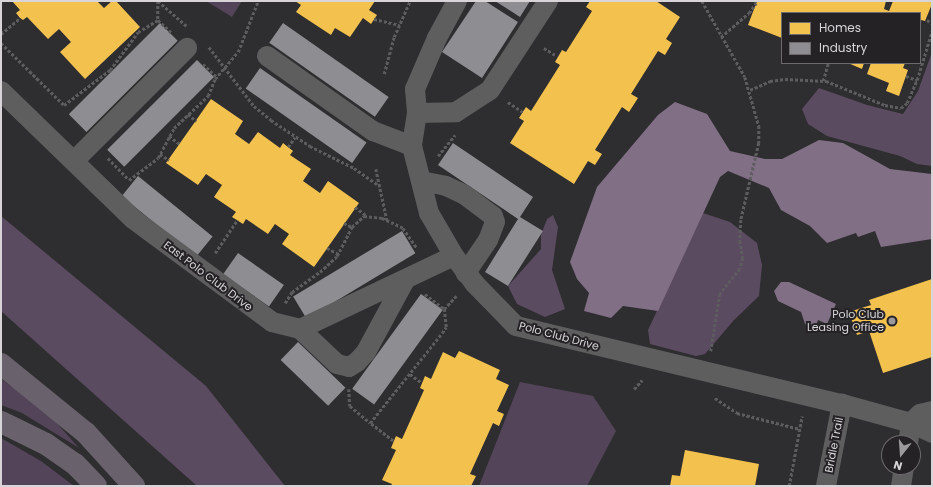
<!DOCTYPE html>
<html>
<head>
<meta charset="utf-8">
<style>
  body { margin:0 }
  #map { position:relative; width:933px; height:487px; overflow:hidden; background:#2e2d2f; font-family:Poppins,sans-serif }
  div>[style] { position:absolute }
  .green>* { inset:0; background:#534459 }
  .forest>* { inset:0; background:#5b4b61 }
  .water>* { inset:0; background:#816f86 }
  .homes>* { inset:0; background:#f2c14e }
  .industry>* { inset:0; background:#8d8d92; transform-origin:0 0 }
  .path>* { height:2.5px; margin-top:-1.25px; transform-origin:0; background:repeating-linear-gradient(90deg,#5d5c5e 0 3px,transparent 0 5px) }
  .minor>* { height:20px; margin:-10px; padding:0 10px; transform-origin:10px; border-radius:10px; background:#5f5e5f }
  .motorway>* { height:22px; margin:-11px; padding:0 11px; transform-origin:11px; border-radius:11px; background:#69616b }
  .dots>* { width:11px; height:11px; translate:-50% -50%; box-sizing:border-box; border:2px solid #252226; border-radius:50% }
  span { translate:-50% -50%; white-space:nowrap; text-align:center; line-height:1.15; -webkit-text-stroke:4px #252226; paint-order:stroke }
  .street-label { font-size:11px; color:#d7d5d8 }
  .poi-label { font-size:11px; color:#d7d5d8 }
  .right { translate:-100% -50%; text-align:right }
  .frame { position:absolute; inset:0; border:2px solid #d7d5d8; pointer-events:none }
  .legend { position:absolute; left:781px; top:12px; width:140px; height:52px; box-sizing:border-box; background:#252226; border:1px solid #6c6a6d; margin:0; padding:5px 7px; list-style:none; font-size:12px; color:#d7d5d8 }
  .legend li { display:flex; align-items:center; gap:8px; height:20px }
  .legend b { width:20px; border:1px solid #6c6a6d }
  .north { position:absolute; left:881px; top:435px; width:40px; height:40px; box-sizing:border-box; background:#252226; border:1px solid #6c6a6d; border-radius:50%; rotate:197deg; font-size:11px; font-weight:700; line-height:16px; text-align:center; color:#d7d5d8 }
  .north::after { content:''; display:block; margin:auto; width:14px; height:18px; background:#9c9a9d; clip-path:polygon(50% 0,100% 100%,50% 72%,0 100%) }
</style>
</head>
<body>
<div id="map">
  <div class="green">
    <div style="clip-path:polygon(206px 1px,242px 1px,232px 17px)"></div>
    <div style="clip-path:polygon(1px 379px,45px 410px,79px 448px,22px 413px,1px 405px)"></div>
    <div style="clip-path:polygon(520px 382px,593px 396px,616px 431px,587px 486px,479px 486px)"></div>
    <div style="clip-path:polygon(1px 438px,41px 461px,74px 486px,1px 486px)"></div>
  </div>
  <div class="forest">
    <div style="clip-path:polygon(932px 52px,932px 166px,917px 164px,900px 156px,827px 136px,808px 124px,802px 109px,819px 88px,867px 105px,903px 114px,918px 91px)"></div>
    <div style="clip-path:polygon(703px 213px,730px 222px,757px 243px,762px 265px,759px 296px,734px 320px,705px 354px,696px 356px,650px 344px,648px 330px)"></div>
    <div style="clip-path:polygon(553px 215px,558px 227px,552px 270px,565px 309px,545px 317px,517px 304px,508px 286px,541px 249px,541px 235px,547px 219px)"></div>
    <div style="clip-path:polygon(1px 216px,206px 386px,285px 486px,197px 486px,1px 311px)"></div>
  </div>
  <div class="water">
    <div style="clip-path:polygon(675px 102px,707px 114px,730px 151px,765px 159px,782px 159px,819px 140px,843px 143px,890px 169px,932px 174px,932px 239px,881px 247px,875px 231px,858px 237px,856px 233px,827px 243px,810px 226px,781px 210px,769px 188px,728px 171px,720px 177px,658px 311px,623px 306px,611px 318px,584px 311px,589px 293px,577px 279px,570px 262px,597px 187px,658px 115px)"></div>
    <div style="clip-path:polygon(781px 282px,789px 282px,836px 304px,827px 324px,818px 320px,815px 327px,805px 324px,801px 312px,778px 301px,774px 291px)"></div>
  </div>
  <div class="homes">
    <div style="clip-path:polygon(12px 1px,97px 1px,104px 8px,112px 1px,116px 1px,140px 27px,85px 79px,60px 52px,71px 42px,59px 29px,48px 39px,27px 17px,23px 20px,20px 18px,16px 13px,20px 10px)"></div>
    <div style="clip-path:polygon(295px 1px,375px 1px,369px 10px,377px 15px,371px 24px,363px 18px,350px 37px,335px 28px,331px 35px,296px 12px,301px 5px)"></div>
    <div style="clip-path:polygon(590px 1px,656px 1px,680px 17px,666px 39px,672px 43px,665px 55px,658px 51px,631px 94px,638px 98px,629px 112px,622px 107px,595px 150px,602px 154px,595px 165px,588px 161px,574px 184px,510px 143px,524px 121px,519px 118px,526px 107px,531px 111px,560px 65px,555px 62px,562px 50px,566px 52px,592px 11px,586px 7px)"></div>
    <div style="clip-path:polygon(757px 1px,886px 1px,884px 9px,889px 11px,893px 1px,932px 1px,932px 4px,925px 21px,921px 20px,920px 22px,920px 13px,782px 13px,782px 38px,748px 25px)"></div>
    <div style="clip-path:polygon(848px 63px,864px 63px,862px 69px)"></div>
    <div style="clip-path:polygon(871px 63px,905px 63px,903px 68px,908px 70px,899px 96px,886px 91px,889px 83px,867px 74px)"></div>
    <div style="clip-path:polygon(211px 99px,243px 121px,235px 134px,249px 144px,258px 132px,280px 148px,283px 143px,293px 151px,290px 155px,311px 169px,303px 181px,320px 193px,328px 181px,359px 203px,314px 267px,282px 244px,289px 234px,275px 224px,268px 234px,246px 219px,243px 224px,232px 217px,236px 212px,214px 197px,222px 185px,206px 174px,198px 185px,166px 163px)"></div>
    <div style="clip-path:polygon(932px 279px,932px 357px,883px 373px,869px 331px,857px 335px,849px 312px,871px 305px,869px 300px)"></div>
    <div style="clip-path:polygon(459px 351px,500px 370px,496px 379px,509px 385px,497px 411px,504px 414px,499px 426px,493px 423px,470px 474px,476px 476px,471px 486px,391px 486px,392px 484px,382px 480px,396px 450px,391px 448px,396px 436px,402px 439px,424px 390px,420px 388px,425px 376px,431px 379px,443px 352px,455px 358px)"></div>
    <div style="clip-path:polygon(685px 450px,759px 464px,755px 486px,670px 486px,672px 475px,680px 476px)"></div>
  </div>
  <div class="industry">
    <div style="clip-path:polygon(476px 1px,485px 1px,518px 22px,482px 78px,442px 52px)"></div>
    <div style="clip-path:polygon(495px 1px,530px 1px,520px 17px)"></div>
    <div style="left:160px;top:23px;width:25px;height:129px;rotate:45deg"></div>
    <div style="left:283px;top:23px;width:129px;height:24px;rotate:35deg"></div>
    <div style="left:197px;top:60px;width:24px;height:127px;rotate:45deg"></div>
    <div style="left:260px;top:68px;width:130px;height:25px;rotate:35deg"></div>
    <div style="clip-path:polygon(453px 143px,533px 197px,520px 217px,543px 231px,508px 286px,485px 272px,518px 219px,438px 165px)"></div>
    <div style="left:138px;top:176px;width:96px;height:26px;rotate:39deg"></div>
    <div style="left:402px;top:231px;width:26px;height:127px;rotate:59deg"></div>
    <div style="left:238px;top:253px;width:56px;height:26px;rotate:35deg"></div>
    <div style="left:421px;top:294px;width:27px;height:117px;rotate:36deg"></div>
    <div style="left:298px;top:342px;width:66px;height:25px;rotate:44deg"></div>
  </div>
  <div class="path">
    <div style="left:158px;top:1px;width:38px;rotate:41deg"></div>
    <div style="left:158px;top:1px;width:19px;rotate:90deg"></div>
    <div style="left:158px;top:20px;width:18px;rotate:43deg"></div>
    <div style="left:702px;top:1px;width:87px;rotate:60.5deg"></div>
    <div style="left:745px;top:77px;width:51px;rotate:74.1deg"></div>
    <div style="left:759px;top:126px;width:17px;rotate:90deg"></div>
    <div style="left:759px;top:143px;width:79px;rotate:103.2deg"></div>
    <div style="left:741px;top:220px;width:21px;rotate:93deg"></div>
    <div style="left:740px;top:241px;width:17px;rotate:80deg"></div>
    <div style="left:743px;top:258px;width:11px;rotate:105deg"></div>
    <div style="left:740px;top:269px;width:32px;rotate:129deg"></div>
    <div style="left:720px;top:294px;width:58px;rotate:99deg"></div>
    <div style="left:374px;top:19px;width:26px;rotate:13deg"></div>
    <div style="left:927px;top:20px;width:6px;rotate:31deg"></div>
    <div style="left:1px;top:34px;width:25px;rotate:-40deg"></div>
    <div style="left:721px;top:37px;width:37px;rotate:-41deg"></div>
    <div style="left:749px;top:13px;width:12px;rotate:-55deg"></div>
    <div style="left:756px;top:3px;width:2px;rotate:-117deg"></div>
    <div style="left:1px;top:43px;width:88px;rotate:44.5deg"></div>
    <div style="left:64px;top:105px;width:58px;rotate:-37.3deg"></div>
    <div style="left:110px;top:70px;width:47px;rotate:-53.6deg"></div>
    <div style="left:138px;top:32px;width:23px;rotate:-31deg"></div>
    <div style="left:209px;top:47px;width:74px;rotate:52.7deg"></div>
    <div style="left:254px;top:106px;width:22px;rotate:39deg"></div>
    <div style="left:271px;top:120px;width:47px;rotate:33.7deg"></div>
    <div style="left:310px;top:146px;width:49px;rotate:26.6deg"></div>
    <div style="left:354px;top:168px;width:32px;rotate:35deg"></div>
    <div style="left:544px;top:48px;width:13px;rotate:32deg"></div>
    <div style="left:203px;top:64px;width:19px;rotate:43deg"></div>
    <div style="left:384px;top:74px;width:38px;rotate:-75deg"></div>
    <div style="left:394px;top:37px;width:39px;rotate:-66deg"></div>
    <div style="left:906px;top:76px;width:12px;rotate:20deg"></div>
    <div style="left:823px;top:81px;width:18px;rotate:-74deg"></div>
    <div style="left:750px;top:90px;width:22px;rotate:-24deg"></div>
    <div style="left:770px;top:81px;width:15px;rotate:-8deg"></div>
    <div style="left:785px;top:79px;width:41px;rotate:2.8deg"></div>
    <div style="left:826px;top:81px;width:64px;rotate:22.1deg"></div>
    <div style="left:885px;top:105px;width:16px;rotate:11deg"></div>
    <div style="left:901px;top:108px;width:8px;rotate:-40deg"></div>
    <div style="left:907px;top:103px;width:25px;rotate:-67deg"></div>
    <div style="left:917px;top:80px;width:51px;rotate:-73deg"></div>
    <div style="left:508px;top:102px;width:18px;rotate:34deg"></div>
    <div style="left:188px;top:114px;width:11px;rotate:41deg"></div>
    <div style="left:169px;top:136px;width:14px;rotate:36deg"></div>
    <div style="left:288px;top:147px;width:12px;rotate:-55deg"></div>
    <div style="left:160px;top:154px;width:11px;rotate:34deg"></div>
    <div style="left:438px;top:156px;width:27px;rotate:-51deg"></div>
    <div style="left:108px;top:158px;width:30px;rotate:46deg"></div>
    <div style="left:129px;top:180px;width:36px;rotate:-37deg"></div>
    <div style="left:158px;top:158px;width:34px;rotate:-62deg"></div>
    <div style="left:174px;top:128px;width:47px;rotate:-43.3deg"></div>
    <div style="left:208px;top:96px;width:18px;rotate:-68deg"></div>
    <div style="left:215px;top:79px;width:35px;rotate:-50deg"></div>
    <div style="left:238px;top:52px;width:55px;rotate:-68.6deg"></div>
    <div style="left:376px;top:169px;width:52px;rotate:77.8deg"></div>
    <div style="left:355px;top:207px;width:14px;rotate:36deg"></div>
    <div style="left:344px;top:223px;width:9px;rotate:27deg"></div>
    <div style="left:327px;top:248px;width:13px;rotate:27deg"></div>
    <div style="left:215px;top:253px;width:40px;rotate:-56deg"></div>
    <div style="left:425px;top:294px;width:24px;rotate:38deg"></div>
    <div style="left:444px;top:309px;width:18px;rotate:-47deg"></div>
    <div style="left:285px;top:303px;width:13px;rotate:-58deg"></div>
    <div style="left:292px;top:292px;width:34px;rotate:-36deg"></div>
    <div style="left:320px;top:272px;width:23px;rotate:-43deg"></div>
    <div style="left:337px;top:256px;width:33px;rotate:-63deg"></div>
    <div style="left:352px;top:227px;width:16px;rotate:-43deg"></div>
    <div style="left:364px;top:216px;width:18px;rotate:6deg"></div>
    <div style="left:382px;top:218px;width:23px;rotate:25deg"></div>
    <div style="left:403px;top:228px;width:24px;rotate:55deg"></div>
    <div style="left:410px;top:374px;width:14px;rotate:36deg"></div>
    <div style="left:349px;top:389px;width:17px;rotate:87deg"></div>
    <div style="left:350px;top:406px;width:26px;rotate:40deg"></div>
    <div style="left:634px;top:389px;width:12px;rotate:-48deg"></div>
    <div style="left:715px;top:398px;width:27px;rotate:34deg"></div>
    <div style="left:737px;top:413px;width:65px;rotate:14.3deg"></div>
    <div style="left:393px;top:441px;width:29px;rotate:-142deg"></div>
    <div style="left:370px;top:423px;width:115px;rotate:-51.3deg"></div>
    <div style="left:442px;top:333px;width:7px;rotate:-56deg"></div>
    <div style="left:446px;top:327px;width:18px;rotate:-96deg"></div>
    <div style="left:789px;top:486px;width:71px;rotate:-79.5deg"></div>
  </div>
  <div class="minor">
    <div style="left:457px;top:1px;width:42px;rotate:118.4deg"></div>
    <div style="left:437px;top:38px;width:56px;rotate:113.3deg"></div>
    <div style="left:415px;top:89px;width:24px;rotate:85deg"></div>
    <div style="left:417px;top:113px;width:33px;rotate:99deg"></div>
    <div style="left:412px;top:146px;width:69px;rotate:75.8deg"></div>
    <div style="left:429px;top:213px;width:50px;rotate:59.8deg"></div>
    <div style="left:454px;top:256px;width:34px;rotate:53deg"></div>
    <div style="left:474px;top:283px;width:60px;rotate:45.7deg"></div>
    <div style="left:516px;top:326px;width:335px;rotate:13.5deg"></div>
    <div style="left:842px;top:404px;width:72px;rotate:15.4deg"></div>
    <div style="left:911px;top:423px;width:23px;rotate:25deg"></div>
    <div style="left:267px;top:56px;width:130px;rotate:35.3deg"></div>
    <div style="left:373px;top:131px;width:42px;rotate:21deg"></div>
    <div style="left:1px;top:91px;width:184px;rotate:44.1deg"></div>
    <div style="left:133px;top:219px;width:173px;rotate:36.5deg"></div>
    <div style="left:272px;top:322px;width:29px;rotate:14deg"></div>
    <div style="left:300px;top:329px;width:170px;rotate:-25.4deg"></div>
    <div style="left:417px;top:113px;width:39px;rotate:-1deg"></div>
    <div style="left:456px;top:112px;width:40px;rotate:-32.9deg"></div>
    <div style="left:490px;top:90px;width:106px;rotate:-56.9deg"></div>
    <div style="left:74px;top:161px;width:160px;rotate:-45deg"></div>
    <div style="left:421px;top:181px;width:25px;rotate:11deg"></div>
    <div style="left:446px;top:186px;width:21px;rotate:25deg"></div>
    <div style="left:465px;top:195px;width:35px;rotate:37deg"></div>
    <div style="left:493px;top:216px;width:6px;rotate:72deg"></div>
    <div style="left:495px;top:222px;width:19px;rotate:111deg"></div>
    <div style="left:488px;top:240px;width:40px;rotate:124deg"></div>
    <div style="left:300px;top:329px;width:51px;rotate:43.4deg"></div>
    <div style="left:337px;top:364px;width:12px;rotate:14deg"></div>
    <div style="left:349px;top:367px;width:9px;rotate:-32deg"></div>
    <div style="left:357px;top:362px;width:13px;rotate:-48deg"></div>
    <div style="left:366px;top:352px;width:82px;rotate:-61.6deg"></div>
    <div style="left:911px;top:423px;width:13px;rotate:-45deg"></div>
    <div style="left:920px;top:414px;width:12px;rotate:-14deg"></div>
    <div style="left:908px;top:443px;width:20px;rotate:-81deg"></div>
    <div style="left:826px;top:486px;width:84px;rotate:-79deg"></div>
    <div style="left:901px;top:486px;width:19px;rotate:-81deg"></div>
  </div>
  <div class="motorway">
    <div style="left:1px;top:364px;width:109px;rotate:39.1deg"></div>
    <div style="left:86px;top:433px;width:72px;rotate:47.8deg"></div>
    <div style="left:1px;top:422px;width:50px;rotate:26.1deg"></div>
    <div style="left:46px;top:444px;width:35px;rotate:35deg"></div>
    <div style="left:75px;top:464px;width:30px;rotate:46deg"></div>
  </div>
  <div class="dots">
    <div style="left:892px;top:321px;background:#9c9a9d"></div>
  </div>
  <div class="street-label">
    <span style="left:208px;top:276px;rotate:37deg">East Polo Club Drive</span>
    <span style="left:559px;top:336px;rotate:15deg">Polo Club Drive</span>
    <span style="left:834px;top:445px;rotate:-79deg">Bridle Trail</span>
  </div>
  <div class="poi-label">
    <span class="right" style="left:884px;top:321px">Polo Club<br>Leasing Office</span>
  </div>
  <div class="frame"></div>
  <ul class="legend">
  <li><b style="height:11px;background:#f2c14e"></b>Homes</li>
  <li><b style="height:11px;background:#8d8d92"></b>Industry</li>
  </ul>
  <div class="north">N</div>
</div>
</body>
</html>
